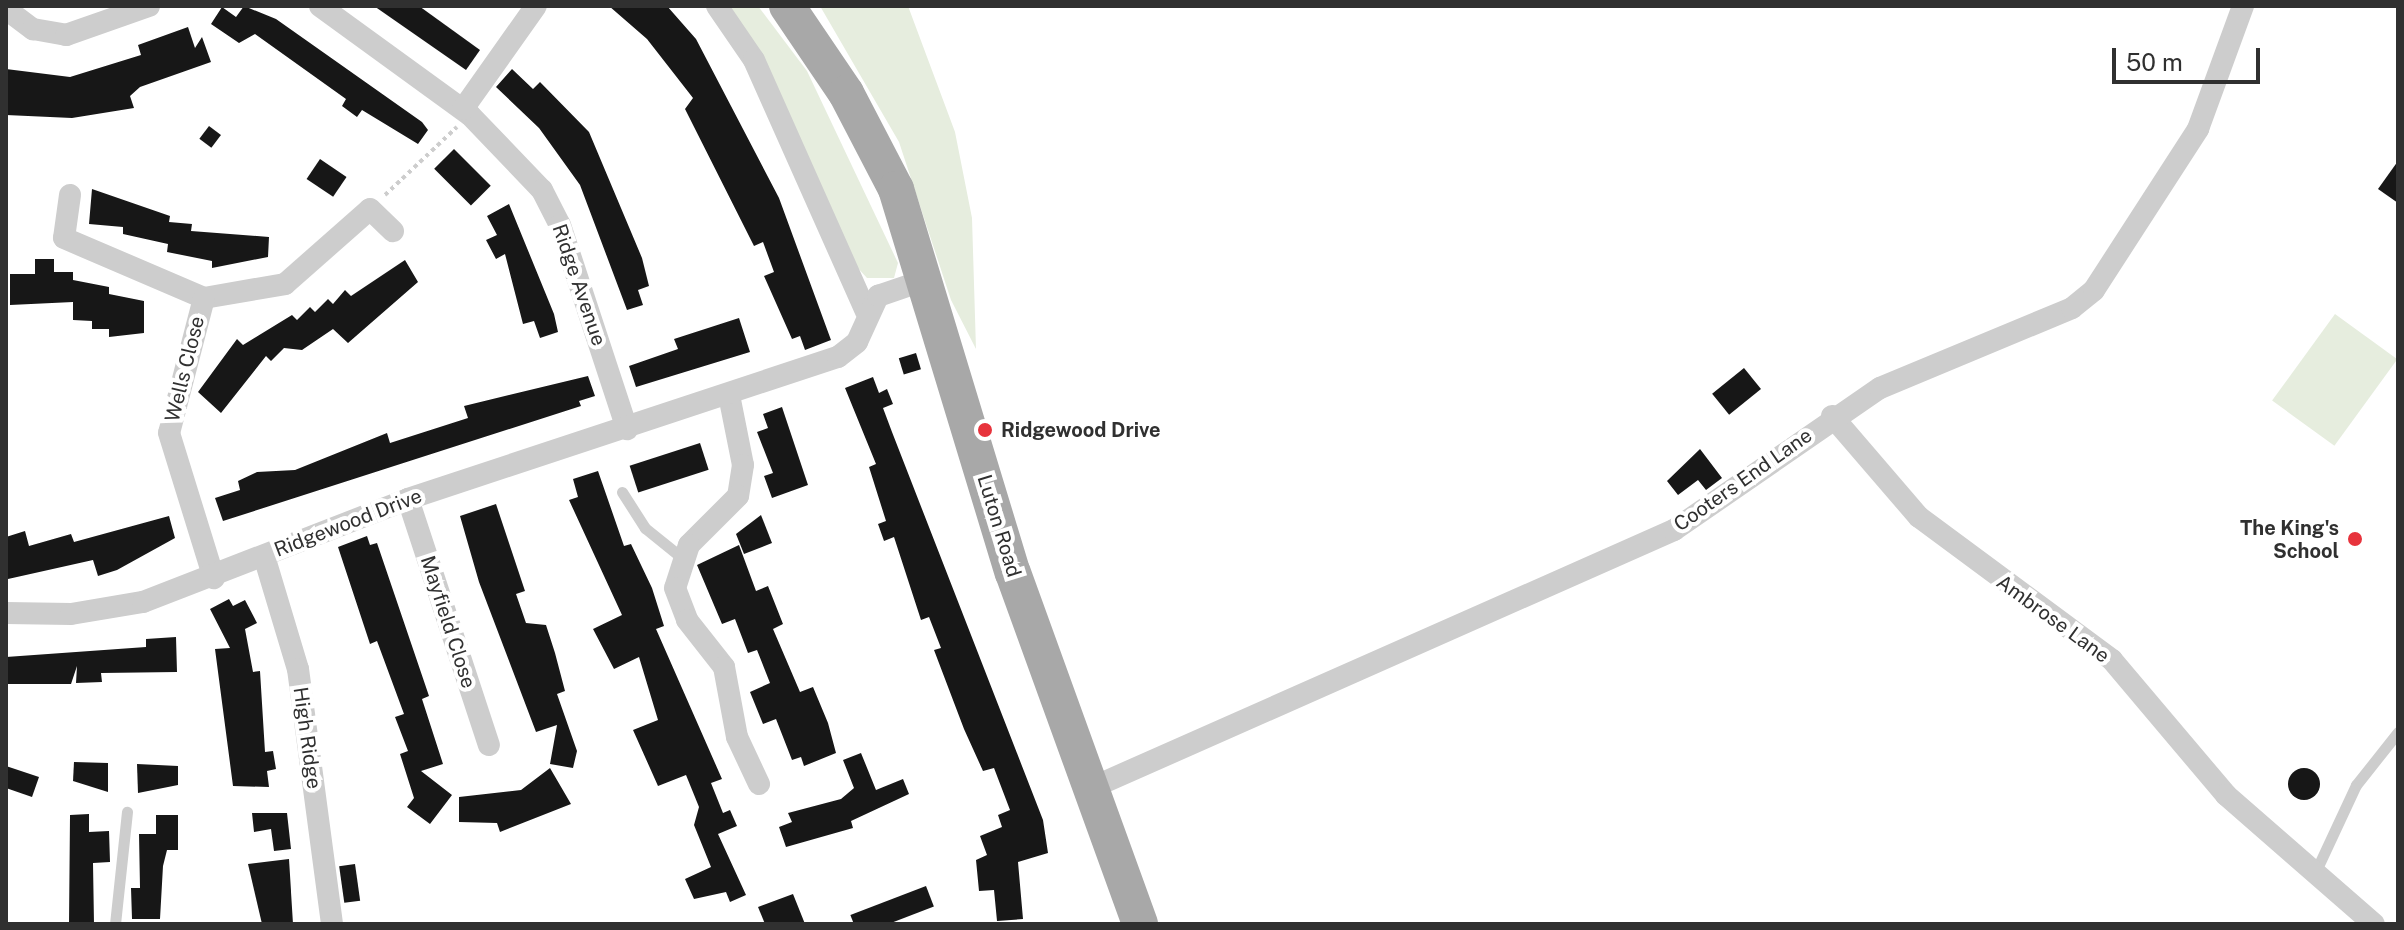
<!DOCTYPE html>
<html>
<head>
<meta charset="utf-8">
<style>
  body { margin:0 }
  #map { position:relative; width:2404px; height:930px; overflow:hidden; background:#fff; font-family:"Public Sans",sans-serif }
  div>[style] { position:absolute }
  .green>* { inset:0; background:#e6edde; transform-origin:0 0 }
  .building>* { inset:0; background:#171717; transform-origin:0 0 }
  .round { border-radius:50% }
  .path>* { height:4px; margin-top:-2px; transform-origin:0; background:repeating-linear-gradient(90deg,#cdcdcd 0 4px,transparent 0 8px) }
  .service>* { height:11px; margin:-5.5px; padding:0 5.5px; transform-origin:5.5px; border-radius:5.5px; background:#cdcdcd }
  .minor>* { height:22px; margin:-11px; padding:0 11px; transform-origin:11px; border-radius:11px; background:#cdcdcd }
  .primary>* { height:36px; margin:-18px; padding:0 18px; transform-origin:18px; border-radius:18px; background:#a8a8a8 }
  .dots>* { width:22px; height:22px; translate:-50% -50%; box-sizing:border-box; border:4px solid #fff; border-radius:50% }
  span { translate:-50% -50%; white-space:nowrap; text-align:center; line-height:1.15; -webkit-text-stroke:8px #fff; paint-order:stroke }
  .street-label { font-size:20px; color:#303030 }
  .poi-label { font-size:20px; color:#303030; font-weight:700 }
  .left { translate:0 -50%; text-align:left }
  .right { translate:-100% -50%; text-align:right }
  .frame { position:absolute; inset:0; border:8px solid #303030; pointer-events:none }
  .scale { position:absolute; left:2112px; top:48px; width:148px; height:36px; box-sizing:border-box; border:4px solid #303030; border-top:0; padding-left:10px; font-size:24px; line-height:28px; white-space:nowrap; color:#303030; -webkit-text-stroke:6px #fff; paint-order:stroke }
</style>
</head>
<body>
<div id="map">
  <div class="green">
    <div style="clip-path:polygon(721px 6px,758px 6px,807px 71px,898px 263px,894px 278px,867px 278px,856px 266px)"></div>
    <div style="clip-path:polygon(820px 6px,908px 6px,955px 132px,972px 218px,976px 349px,951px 300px,899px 142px)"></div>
    <div style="left:2335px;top:314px;width:77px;height:107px;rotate:36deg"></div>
  </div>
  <div class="building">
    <div style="clip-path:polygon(244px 6px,276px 19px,422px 122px,428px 130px,418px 144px,362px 110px,357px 117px,342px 106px,346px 99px,255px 34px,239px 43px,211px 24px,222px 7px,236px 17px)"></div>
    <div style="clip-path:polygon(374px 6px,419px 6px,480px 50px,466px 70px)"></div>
    <div style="clip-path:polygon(609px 6px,667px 6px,696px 39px,779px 198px,831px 340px,805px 350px,800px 336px,792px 339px,764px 276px,774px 272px,763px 242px,754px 246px,685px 109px,693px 98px,647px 39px)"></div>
    <div style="clip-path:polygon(188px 27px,195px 48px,202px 37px,211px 62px,140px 87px,130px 96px,134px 108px,72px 118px,6px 115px,6px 69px,70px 77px,141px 55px,138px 45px)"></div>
    <div style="clip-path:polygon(512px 69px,533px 89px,540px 82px,589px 132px,642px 258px,649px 286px,638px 290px,643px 305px,627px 310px,580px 185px,539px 128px,496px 87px)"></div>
    <div style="left:209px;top:126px;width:15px;height:16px;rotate:37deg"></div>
    <div style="left:454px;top:149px;width:52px;height:28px;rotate:45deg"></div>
    <div style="left:320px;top:159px;width:32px;height:24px;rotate:34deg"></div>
    <div style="clip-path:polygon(2398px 161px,2398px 203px,2378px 189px)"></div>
    <div style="clip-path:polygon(92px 189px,170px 216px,169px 222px,192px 224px,191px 231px,269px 237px,268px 257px,212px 268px,212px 261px,167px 252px,168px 244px,123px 234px,123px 227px,89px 224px)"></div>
    <div style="clip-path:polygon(509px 204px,554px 314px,558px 332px,540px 338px,534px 321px,523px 324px,505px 254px,496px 259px,486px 240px,497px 235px,487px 216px)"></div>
    <div style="clip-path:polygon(35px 259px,54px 259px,54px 272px,73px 272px,73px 280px,109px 287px,109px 294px,144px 301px,144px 333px,109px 337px,109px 329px,92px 329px,92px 321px,73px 320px,73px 302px,10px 305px,10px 274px,35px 274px)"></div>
    <div style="clip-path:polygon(405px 260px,418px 282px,348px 343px,333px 329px,302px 350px,284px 348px,271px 361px,266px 356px,221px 413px,198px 392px,237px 339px,243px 345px,292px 315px,297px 320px,310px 307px,315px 312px,328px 299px,333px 304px,345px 290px,351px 296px)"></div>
    <div style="clip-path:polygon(739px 318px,750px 352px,636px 387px,629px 366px,678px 349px,674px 339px)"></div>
    <div style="left:916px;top:353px;width:17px;height:18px;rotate:73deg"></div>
    <div style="left:1744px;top:368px;width:27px;height:41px;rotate:51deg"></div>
    <div style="clip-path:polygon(588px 376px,595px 396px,579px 401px,581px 406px,223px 521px,215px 498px,240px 490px,238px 481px,257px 472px,295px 470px,387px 433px,390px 443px,468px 418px,464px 406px)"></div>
    <div style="clip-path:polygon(873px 377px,879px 393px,887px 389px,893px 404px,883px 408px,892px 432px,1043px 820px,1048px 853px,1018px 862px,1023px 919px,997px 921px,994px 890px,979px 891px,976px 860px,987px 855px,980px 836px,1002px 827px,998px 815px,1010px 810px,994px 768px,983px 771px,964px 729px,934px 650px,941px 648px,929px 617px,921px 620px,894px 537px,884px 541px,878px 524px,886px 521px,869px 467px,876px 464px,845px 388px)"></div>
    <div style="clip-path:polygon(782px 407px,808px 485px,772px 498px,764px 476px,773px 473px,757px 432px,768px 428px,763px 414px)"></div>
    <div style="left:700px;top:443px;width:28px;height:74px;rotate:72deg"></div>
    <div style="clip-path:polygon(1700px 449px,1722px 478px,1706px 490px,1698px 480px,1678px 495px,1667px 481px)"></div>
    <div style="clip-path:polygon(598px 471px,624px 546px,631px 544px,652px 588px,664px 626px,656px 629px,722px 779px,711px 783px,723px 813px,730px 810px,737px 826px,718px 834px,746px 895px,730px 902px,726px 892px,694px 899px,685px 879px,711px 867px,694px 825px,699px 807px,686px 775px,658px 786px,633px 730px,658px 720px,639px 657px,614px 669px,593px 629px,622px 615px,569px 500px,578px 497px,573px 479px)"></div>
    <div style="clip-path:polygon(496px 504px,525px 591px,516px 594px,526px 623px,546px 625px,555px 653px,565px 691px,557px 694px,577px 751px,573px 768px,550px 764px,557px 725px,536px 732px,479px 582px,460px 516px)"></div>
    <div style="clip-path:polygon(761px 515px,772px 543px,744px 554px,736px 534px)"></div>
    <div style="clip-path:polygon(169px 516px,175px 538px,117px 570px,98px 576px,93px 560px,8px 579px,6px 537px,25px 531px,29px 546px,71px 534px,74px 542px)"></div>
    <div style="clip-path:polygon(367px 536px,370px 545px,377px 543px,429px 696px,422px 699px,443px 764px,421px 771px,452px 795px,430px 824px,407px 807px,414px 798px,400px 754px,408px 751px,395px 717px,404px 714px,377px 641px,370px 644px,338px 547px)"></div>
    <div style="clip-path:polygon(739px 545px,756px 591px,768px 586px,783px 624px,773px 629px,800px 692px,813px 687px,828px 723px,836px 753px,804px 766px,801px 757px,792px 760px,776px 719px,763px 724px,750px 692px,770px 683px,757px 650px,748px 653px,735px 619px,722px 624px,697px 565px)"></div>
    <div style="clip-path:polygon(229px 599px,233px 606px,245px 600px,257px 623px,245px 629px,253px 672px,260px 671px,265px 752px,273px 751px,276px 769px,267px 771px,269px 787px,233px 786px,215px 649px,230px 648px,210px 609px)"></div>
    <div style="clip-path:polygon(176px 637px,177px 672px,101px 673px,102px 682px,76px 683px,77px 666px,71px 684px,6px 684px,6px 657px,146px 647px,146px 639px)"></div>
    <div style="clip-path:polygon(861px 753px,876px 790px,903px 779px,909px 794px,851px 821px,853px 828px,786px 847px,779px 827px,792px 822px,788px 813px,841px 799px,854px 788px,843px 760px)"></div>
    <div style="clip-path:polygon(74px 762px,108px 763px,108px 792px,73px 781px)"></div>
    <div style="clip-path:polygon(137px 764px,178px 766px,178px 785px,138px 793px)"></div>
    <div style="clip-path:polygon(6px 766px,39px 777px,32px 797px,6px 788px)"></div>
    <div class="round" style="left:2288px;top:768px;width:32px;height:32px"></div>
    <div style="clip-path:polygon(550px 768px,571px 804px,500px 832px,497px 823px,459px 822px,459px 797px,521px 790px)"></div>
    <div style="clip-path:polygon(252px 813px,287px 813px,291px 849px,274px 851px,271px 829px,254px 832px)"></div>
    <div style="clip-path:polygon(89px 814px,89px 832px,109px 831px,110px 862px,93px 863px,94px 924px,69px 924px,70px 815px)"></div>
    <div style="clip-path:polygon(156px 815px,178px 815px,178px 850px,167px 850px,163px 866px,160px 919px,132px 919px,131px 888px,140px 888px,139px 834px,156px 834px)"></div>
    <div style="clip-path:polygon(289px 859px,293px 924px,262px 924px,248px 864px)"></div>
    <div style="left:355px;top:864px;width:37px;height:16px;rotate:82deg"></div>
    <div style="left:926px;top:886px;width:22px;height:81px;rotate:69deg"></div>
    <div style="clip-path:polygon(793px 894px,805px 924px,765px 924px,758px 907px)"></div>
  </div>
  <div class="path">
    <div style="left:385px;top:195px;width:99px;rotate:-43.4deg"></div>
  </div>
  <div class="service">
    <div style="left:622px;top:492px;width:43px;rotate:57.4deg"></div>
    <div style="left:645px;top:528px;width:46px;rotate:38.9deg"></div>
    <div style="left:2314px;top:875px;width:99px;rotate:-65deg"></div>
    <div style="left:2356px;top:785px;width:68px;rotate:-51.6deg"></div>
    <div style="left:115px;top:924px;width:113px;rotate:-83.9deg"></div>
  </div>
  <div class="minor">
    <div style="left:320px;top:6px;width:185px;rotate:36deg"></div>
    <div style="left:470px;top:115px;width:104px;rotate:46.2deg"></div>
    <div style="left:542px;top:190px;width:39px;rotate:63deg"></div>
    <div style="left:560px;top:225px;width:215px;rotate:71.8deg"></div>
    <div style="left:717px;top:6px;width:65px;rotate:55.6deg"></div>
    <div style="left:754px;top:60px;width:275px;rotate:66deg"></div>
    <div style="left:6px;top:9px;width:34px;rotate:37deg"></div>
    <div style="left:33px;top:29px;width:34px;rotate:10deg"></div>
    <div style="left:66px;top:35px;width:88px;rotate:-19.3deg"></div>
    <div style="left:463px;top:109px;width:126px;rotate:-54.7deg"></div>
    <div style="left:70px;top:195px;width:43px;rotate:97.9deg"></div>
    <div style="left:64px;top:238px;width:152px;rotate:23.2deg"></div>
    <div style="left:204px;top:298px;width:82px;rotate:-9.8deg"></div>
    <div style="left:285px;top:284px;width:113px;rotate:-41.4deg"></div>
    <div style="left:370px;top:209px;width:32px;rotate:44deg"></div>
    <div style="left:204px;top:298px;width:139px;rotate:104.5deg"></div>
    <div style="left:169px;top:433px;width:152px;rotate:72.8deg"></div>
    <div style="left:729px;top:395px;width:71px;rotate:78.7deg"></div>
    <div style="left:743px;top:465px;width:31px;rotate:99deg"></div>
    <div style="left:738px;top:496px;width:69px;rotate:135deg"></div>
    <div style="left:689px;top:545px;width:45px;rotate:108deg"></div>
    <div style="left:675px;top:588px;width:34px;rotate:69deg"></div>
    <div style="left:687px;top:620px;width:60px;rotate:51.8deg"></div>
    <div style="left:724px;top:667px;width:71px;rotate:79.5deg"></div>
    <div style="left:737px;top:737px;width:52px;rotate:64.9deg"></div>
    <div style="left:1832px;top:416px;width:133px;rotate:49.3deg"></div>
    <div style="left:1919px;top:517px;width:240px;rotate:36.5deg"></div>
    <div style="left:2112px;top:660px;width:177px;rotate:49.8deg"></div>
    <div style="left:2226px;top:795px;width:196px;rotate:41.1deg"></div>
    <div style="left:408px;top:499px;width:259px;rotate:71.8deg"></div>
    <div style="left:264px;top:556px;width:118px;rotate:73.3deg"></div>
    <div style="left:298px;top:669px;width:257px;rotate:82.4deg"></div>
    <div style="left:6px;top:613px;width:65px;rotate:0.9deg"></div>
    <div style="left:71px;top:614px;width:73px;rotate:-9.5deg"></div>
    <div style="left:143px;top:602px;width:284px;rotate:-21.2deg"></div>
    <div style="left:408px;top:499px;width:453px;rotate:-18.3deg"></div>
    <div style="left:838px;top:357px;width:24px;rotate:-38deg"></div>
    <div style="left:857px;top:342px;width:51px;rotate:-65.5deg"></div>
    <div style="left:878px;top:296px;width:53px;rotate:-18.8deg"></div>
    <div style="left:1089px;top:789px;width:640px;rotate:-23.88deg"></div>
    <div style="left:1674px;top:530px;width:250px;rotate:-34.6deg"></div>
    <div style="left:1880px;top:388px;width:208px;rotate:-22.6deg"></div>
    <div style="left:2072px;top:308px;width:28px;rotate:-39deg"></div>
    <div style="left:2094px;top:290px;width:192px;rotate:-57.1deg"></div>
    <div style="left:2198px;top:129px;width:131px;rotate:-69.9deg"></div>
  </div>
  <div class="primary">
    <div style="left:787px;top:6px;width:105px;rotate:55.9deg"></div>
    <div style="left:846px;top:93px;width:108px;rotate:62.5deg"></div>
    <div style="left:896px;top:189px;width:401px;rotate:73.1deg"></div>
    <div style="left:1013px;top:573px;width:373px;rotate:70.1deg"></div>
  </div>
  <div class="dots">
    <div style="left:985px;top:430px;background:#e7333c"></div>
    <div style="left:2355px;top:539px;background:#e7333c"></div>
  </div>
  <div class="street-label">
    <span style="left:579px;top:285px;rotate:71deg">Ridge Avenue</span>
    <span style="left:185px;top:369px;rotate:-76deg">Wells Close</span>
    <span style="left:1743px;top:480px;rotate:-35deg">Cooters End Lane</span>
    <span style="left:348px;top:523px;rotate:-21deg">Ridgewood Drive</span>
    <span style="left:999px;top:526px;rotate:73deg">Luton Road</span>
    <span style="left:2053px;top:619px;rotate:36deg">Ambrose Lane</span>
    <span style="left:448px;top:622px;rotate:72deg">Mayfield Close</span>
    <span style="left:307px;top:738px;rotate:82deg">High Ridge</span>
  </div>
  <div class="poi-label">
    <span class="left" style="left:1001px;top:430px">Ridgewood Drive</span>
    <span class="right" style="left:2339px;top:540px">The King's<br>School</span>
  </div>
  <div class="frame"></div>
  <div class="scale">50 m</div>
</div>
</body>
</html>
